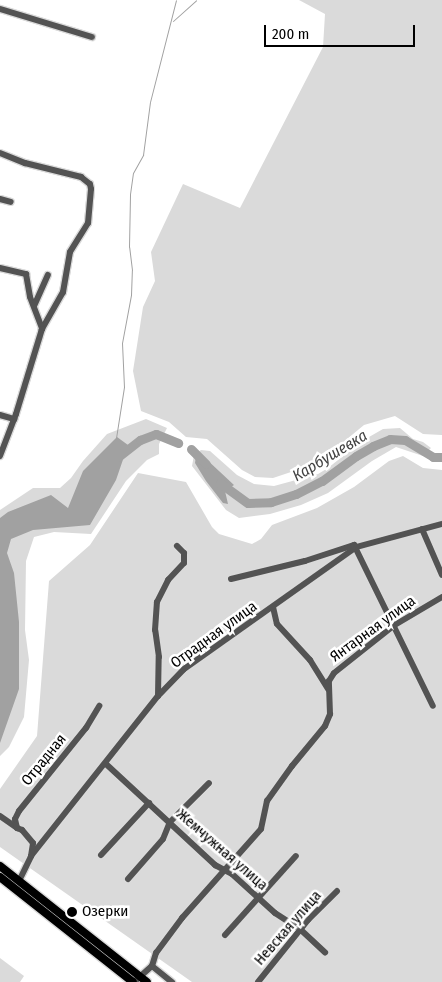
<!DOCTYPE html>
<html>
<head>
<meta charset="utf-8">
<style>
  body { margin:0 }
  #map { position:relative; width:442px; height:982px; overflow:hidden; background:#fff; font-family:"Fira Sans Condensed",sans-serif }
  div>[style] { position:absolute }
  .green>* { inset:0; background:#dadada }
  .water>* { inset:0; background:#a1a1a1 }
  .stream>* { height:1px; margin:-0.5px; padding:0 0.5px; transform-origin:0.5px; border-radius:0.5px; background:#a1a1a1 }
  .river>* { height:9px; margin:-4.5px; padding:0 4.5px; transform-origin:4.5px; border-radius:4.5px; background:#a1a1a1 }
  .roads { filter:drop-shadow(1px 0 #dbdbdb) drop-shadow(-1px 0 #dbdbdb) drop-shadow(0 1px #dbdbdb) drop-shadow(0 -1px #dbdbdb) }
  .minor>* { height:6px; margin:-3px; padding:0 3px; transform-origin:3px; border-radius:3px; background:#535353 }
  .major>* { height:8px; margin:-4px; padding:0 4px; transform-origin:4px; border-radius:4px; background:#000 }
  .dots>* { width:14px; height:14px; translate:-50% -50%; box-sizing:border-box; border:2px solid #fff; border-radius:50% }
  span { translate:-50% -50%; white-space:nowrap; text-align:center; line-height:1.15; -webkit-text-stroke:5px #fff; paint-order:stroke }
  .street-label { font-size:15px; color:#000 }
  .poi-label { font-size:15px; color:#000 }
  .left { translate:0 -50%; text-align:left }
  .water-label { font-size:16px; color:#424242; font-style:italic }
  .scale { position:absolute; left:264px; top:25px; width:151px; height:22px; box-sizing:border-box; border:2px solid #000; border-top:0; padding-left:6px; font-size:15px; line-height:18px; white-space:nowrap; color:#000; -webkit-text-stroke:4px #fff; paint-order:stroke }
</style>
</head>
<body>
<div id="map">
  <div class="green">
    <div style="clip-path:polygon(299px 0,442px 0,442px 435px,423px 434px,395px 416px,364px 425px,318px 463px,273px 478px,255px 477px,242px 470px,207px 439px,186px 437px,169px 422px,141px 411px,133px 371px,143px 307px,155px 281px,151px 252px,183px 184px,240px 208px,323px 47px,325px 14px)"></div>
    <div style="clip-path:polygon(146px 419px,167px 428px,159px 444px,159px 454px,147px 460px,126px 481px,91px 534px,54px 532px,34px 537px,26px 561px,25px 630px,29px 660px,24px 717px,9px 747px,0 756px,0 510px,33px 488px,60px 488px,71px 478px,83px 461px,107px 434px)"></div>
    <div style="clip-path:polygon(400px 428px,413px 439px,423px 442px,431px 448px,423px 456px,396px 447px,372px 461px,328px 493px,301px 505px,270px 514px,239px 518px,226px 510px,192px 466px,194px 455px,201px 450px,210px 451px,237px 475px,254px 484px,274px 486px,318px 474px,328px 468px,362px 441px,383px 429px)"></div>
    <div style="clip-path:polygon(403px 456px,423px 468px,442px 470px,442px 982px,192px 982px,0 847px,0 789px,37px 736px,49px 581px,90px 545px,138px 473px,186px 482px,212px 527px,219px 534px,252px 544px,261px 539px,272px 525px,317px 508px,354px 487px,389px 461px)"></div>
    <div style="clip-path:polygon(0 958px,24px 976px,20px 982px,0 982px)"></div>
  </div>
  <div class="water">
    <div style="clip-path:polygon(117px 437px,128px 445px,116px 480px,90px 525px,33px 530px,11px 539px,7px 553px,14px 573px,19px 622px,19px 689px,0 743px,0 518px,8px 512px,51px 495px,68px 508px,83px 471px)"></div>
    <div style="clip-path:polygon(196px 456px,204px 457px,234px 485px,225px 491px,228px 504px,223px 503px,206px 481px,195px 463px)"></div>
  </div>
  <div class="stream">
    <div style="left:173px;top:21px;width:31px;rotate:-42deg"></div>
    <div style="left:116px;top:438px;width:52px;rotate:-81.1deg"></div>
    <div style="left:124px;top:387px;width:44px;rotate:-92.6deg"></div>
    <div style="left:122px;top:343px;width:49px;rotate:-79.4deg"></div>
    <div style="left:131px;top:295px;width:25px;rotate:-88deg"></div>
    <div style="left:132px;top:270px;width:23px;rotate:-97deg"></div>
    <div style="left:129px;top:247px;width:53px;rotate:-88.9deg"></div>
    <div style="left:130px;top:194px;width:21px;rotate:-82deg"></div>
    <div style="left:133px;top:173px;width:21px;rotate:-61deg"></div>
    <div style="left:143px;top:155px;width:53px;rotate:-82.5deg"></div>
    <div style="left:150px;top:102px;width:105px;rotate:-75.7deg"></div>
  </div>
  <div class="river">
    <div style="left:191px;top:449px;width:21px;rotate:45deg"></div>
    <div style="left:118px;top:457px;width:28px;rotate:-38deg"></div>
    <div style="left:140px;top:440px;width:17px;rotate:-21deg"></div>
    <div style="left:156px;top:434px;width:24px;rotate:22deg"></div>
    <div style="left:220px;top:483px;width:34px;rotate:36deg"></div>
    <div style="left:248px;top:503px;width:23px;rotate:-2deg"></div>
    <div style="left:271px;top:502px;width:26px;rotate:-18deg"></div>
    <div style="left:296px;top:494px;width:29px;rotate:-27deg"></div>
    <div style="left:322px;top:481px;width:42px;rotate:-36.3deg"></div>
    <div style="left:356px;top:456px;width:20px;rotate:-30deg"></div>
    <div style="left:373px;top:446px;width:18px;rotate:-22deg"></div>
    <div style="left:390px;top:439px;width:15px;rotate:4deg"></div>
    <div style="left:405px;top:440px;width:33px;rotate:31deg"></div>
    <div style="left:433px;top:457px;width:9px"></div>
  </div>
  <div class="roads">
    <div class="minor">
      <div style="left:0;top:9px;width:96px;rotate:16.9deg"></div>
      <div style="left:0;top:153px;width:27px;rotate:22deg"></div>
      <div style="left:25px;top:163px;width:58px;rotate:14deg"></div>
      <div style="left:81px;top:177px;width:11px;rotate:38deg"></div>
      <div style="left:90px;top:184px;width:5px;rotate:79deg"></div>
      <div style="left:91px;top:189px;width:34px;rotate:95deg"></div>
      <div style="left:88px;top:223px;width:34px;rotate:122deg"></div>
      <div style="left:70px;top:252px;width:41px;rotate:99.9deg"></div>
      <div style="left:63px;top:292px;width:43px;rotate:119.6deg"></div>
      <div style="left:0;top:199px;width:11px;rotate:15deg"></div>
      <div style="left:0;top:268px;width:27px;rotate:13deg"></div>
      <div style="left:26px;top:274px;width:23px;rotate:80deg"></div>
      <div style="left:30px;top:297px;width:34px;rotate:69deg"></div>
      <div style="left:42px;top:329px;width:89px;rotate:107deg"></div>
      <div style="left:16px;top:414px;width:45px;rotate:110.9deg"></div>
      <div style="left:34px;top:306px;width:34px;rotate:-66deg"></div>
      <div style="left:0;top:415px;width:15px;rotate:16deg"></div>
      <div style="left:422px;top:529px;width:50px;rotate:66.5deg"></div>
      <div style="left:231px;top:579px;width:76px;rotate:-13.7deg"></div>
      <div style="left:305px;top:561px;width:52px;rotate:-18.1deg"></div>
      <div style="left:354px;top:545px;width:179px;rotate:63.9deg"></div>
      <div style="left:273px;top:607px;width:17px;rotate:77deg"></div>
      <div style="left:277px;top:624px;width:49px;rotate:47.5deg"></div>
      <div style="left:310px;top:660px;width:34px;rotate:58deg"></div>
      <div style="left:158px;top:696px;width:39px;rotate:-89deg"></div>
      <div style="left:159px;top:657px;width:27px;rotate:-98deg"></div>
      <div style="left:155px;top:630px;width:28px;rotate:-86deg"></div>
      <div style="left:157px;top:602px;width:25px;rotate:-63deg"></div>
      <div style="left:168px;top:580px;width:23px;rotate:-47deg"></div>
      <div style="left:184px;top:563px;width:10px;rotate:-90deg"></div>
      <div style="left:184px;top:553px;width:10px;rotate:-135deg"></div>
      <div style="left:106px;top:764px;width:149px;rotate:42.8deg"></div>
      <div style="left:215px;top:865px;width:19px;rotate:28deg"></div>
      <div style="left:232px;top:874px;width:58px;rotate:42.2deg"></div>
      <div style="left:275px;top:913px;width:31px;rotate:33deg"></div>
      <div style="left:301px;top:930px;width:33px;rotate:43deg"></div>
      <div style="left:0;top:816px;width:21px;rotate:35deg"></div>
      <div style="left:101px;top:855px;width:71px;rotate:-47.3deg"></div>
      <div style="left:31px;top:856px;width:204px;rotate:-51.6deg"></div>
      <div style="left:158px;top:696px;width:37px;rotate:-46deg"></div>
      <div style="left:184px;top:669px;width:211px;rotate:-35.3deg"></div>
      <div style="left:356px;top:547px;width:89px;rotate:-15deg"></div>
      <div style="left:128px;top:879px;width:53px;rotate:-48.8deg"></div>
      <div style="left:163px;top:839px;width:18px;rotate:-68deg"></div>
      <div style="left:170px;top:822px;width:55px;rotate:-45deg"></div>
      <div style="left:19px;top:881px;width:28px;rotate:-64deg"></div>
      <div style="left:31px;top:856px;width:13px;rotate:-81deg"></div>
      <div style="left:33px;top:843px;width:17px;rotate:-130deg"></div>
      <div style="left:22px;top:830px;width:5px;rotate:-158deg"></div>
      <div style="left:17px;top:828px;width:9px;rotate:-103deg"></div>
      <div style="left:15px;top:819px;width:9px;rotate:-63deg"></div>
      <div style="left:19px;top:811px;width:107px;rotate:-51.1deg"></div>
      <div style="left:86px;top:728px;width:26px;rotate:-59deg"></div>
      <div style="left:225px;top:935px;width:106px;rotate:-48.1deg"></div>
      <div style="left:152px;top:966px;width:14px;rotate:-73deg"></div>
      <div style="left:156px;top:953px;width:44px;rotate:-53.4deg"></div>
      <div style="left:182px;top:918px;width:119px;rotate:-48.4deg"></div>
      <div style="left:261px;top:829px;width:29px;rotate:-78deg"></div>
      <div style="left:267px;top:801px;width:43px;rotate:-54.5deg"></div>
      <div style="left:292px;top:766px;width:52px;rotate:-50.5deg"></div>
      <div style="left:325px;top:726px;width:13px;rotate:-67deg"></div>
      <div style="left:330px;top:714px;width:33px;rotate:-92deg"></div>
      <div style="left:329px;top:681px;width:9px;rotate:-58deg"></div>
      <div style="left:334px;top:673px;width:75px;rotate:-38.5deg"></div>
      <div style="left:393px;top:626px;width:57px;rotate:-30.6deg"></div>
      <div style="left:152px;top:966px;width:26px;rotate:39deg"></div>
      <div style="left:134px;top:982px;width:24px;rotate:-42deg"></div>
      <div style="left:258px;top:982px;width:80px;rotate:-51.1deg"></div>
      <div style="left:308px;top:920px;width:41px;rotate:-45deg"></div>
    </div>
    <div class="major">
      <div style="left:0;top:866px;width:187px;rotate:38.3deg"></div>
      <div style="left:0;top:877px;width:169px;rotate:38.3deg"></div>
    </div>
  </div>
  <div class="dots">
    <div style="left:72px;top:912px;background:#000"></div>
  </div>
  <div class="street-label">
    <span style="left:373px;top:629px;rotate:-36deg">Янтарная улица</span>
    <span style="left:214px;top:635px;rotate:-36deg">Отрадная улица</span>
    <span style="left:44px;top:760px;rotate:-51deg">Отрадная</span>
    <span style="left:222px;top:850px;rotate:41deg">Жемчужная улица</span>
    <span style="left:288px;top:928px;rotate:-49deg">Невская улица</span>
  </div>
  <div class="poi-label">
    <span class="left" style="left:82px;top:912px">Озерки</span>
  </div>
  <div class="water-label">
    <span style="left:330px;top:456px;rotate:-31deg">Карбушевка</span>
  </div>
  <div class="scale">200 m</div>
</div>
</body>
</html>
